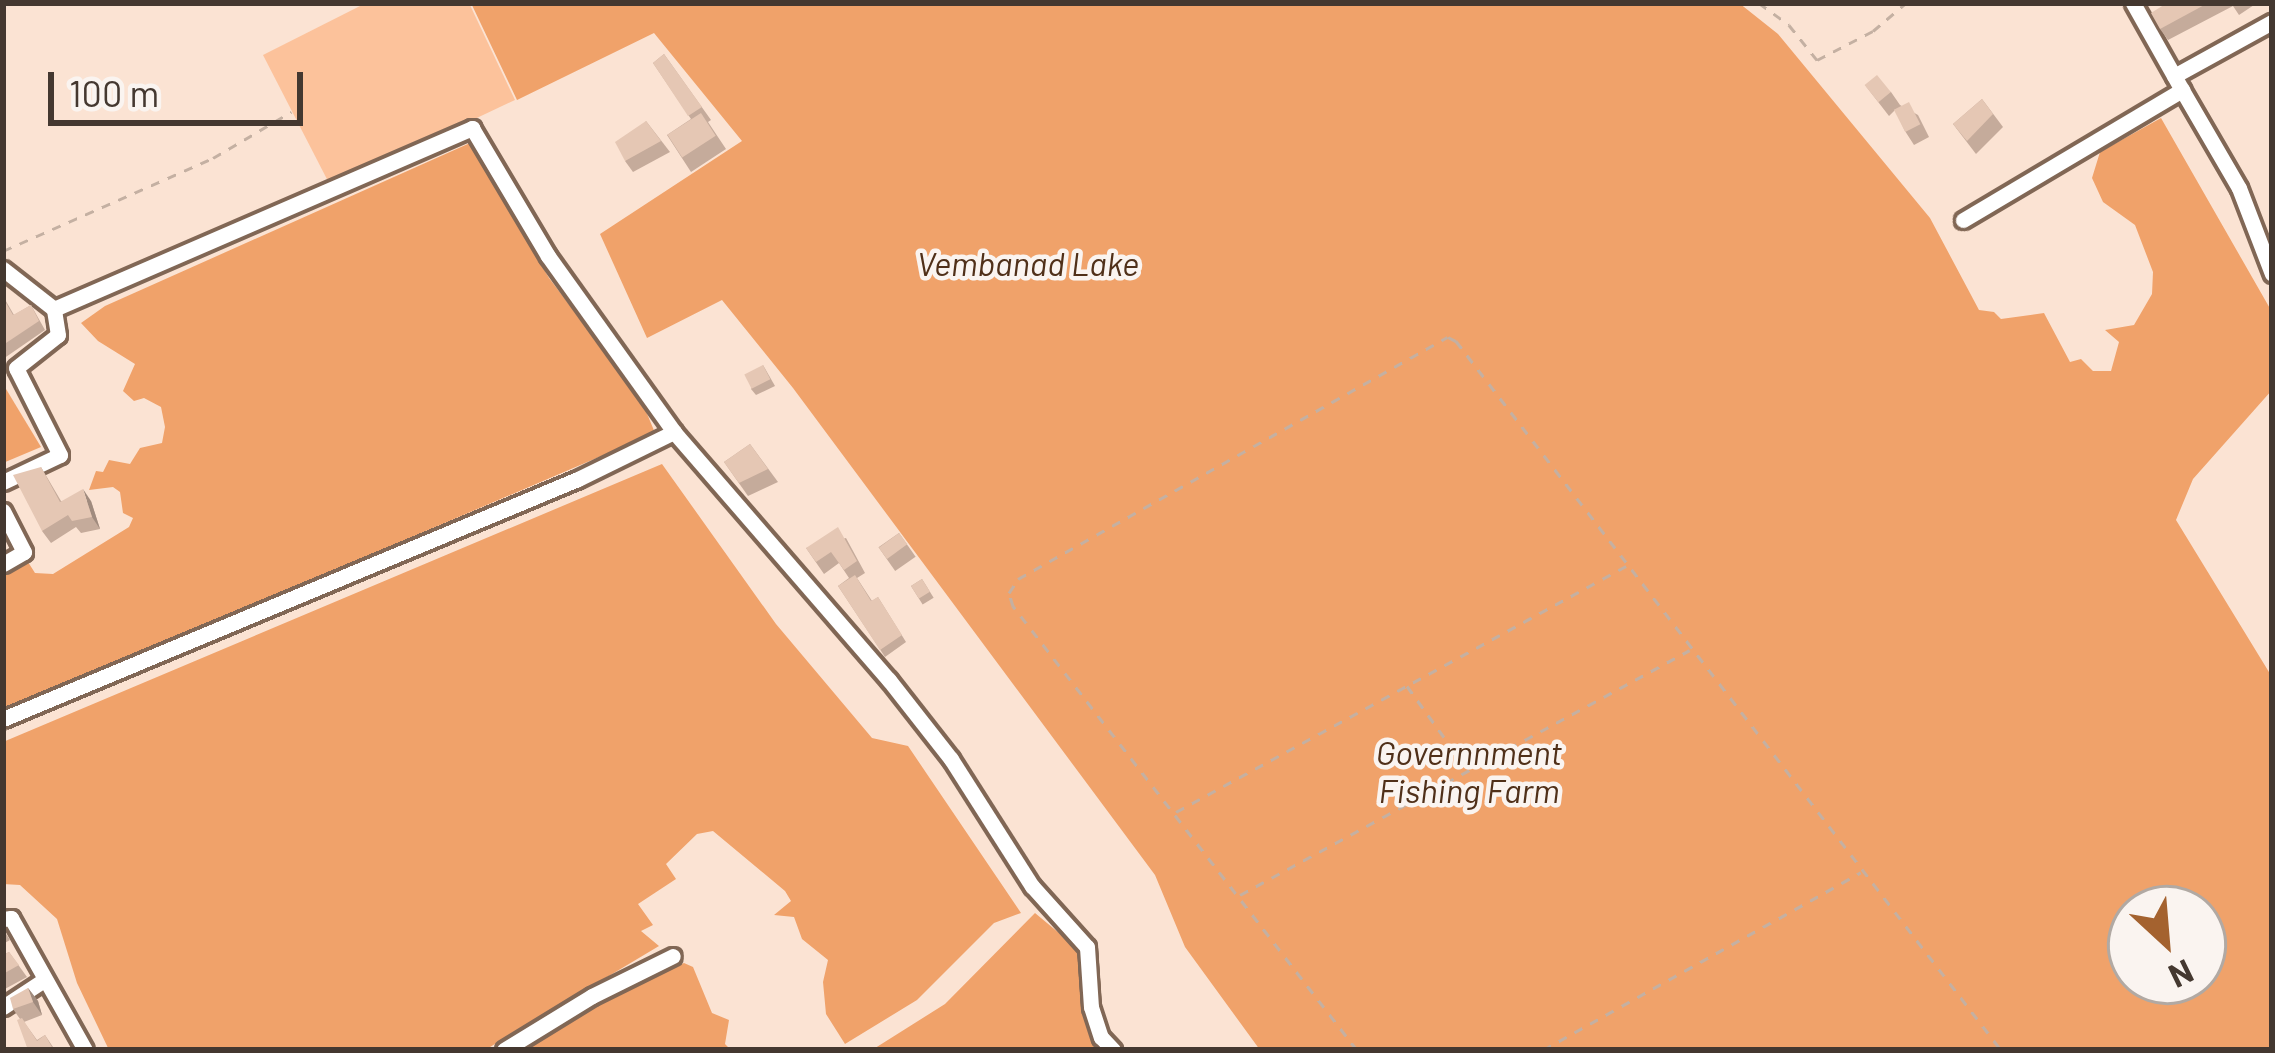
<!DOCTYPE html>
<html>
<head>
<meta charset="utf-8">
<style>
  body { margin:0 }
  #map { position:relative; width:2275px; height:1053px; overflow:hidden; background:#fbe3d3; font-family:Barlow,sans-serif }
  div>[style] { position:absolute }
  .green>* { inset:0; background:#fcc29b }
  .water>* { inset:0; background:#f0a26a }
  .path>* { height:3px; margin-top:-1.5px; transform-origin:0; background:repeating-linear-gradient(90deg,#c4b0a2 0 9px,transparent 0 18px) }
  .roads { filter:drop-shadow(3px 0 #816755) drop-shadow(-3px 0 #816755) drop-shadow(0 3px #816755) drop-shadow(0 -3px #816755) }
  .minor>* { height:15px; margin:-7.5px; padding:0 7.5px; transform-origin:7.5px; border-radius:7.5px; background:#fff }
  .wall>* { inset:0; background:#c5ab9b; transform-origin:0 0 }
  .shaded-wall>* { inset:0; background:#a08b7e }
  .building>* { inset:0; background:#e5c7b4; transform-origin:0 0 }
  span { translate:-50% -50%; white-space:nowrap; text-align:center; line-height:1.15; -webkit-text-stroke:9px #faf4f0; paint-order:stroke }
  .water-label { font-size:33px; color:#503019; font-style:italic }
  .frame { position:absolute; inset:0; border:6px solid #443830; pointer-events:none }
  .north { position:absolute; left:2107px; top:885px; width:120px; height:120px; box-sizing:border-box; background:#faf4f0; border:3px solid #b1a9a3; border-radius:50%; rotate:154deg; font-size:33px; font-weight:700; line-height:48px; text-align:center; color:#443830 }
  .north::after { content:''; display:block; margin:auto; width:42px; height:54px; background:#a4622f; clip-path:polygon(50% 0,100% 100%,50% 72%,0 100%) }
  .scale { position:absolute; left:48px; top:72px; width:255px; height:54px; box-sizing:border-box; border:6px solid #443830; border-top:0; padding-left:15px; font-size:36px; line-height:42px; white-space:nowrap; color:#443830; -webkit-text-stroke:9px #faf4f0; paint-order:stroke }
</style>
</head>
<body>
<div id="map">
  <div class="green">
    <div style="clip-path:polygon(366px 3px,469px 3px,515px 100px,331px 187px,263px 55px)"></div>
  </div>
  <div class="water">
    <div style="clip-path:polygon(evenodd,471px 3px,1739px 3px,1778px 34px,1930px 218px,1979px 310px,1994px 312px,2001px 319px,2044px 313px,2070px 362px,2081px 359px,2093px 371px,2111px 371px,2119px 342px,2105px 330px,2134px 325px,2152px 294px,2153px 272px,2135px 225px,2103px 202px,2092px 178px,2100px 152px,2161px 118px,2272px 312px,2272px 390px,2193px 479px,2176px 520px,2272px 677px,2272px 1050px,1260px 1050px,1185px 947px,1155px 875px,793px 388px,722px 300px,647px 338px,600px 234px,742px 141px,654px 33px,517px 100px,471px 3px,2203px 909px,2203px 981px,2131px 981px,2131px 909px,2203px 909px)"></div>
    <div style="clip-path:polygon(470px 143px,549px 278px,641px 399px,655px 433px,3px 712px,3px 575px,28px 562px,35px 573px,53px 574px,129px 527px,133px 518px,123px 513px,120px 492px,113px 487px,89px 490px,96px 471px,103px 472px,109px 460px,130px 464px,140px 448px,162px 443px,165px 427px,161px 407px,144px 398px,134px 401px,123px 391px,135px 364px,98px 341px,81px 323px,105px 306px)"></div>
    <div style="clip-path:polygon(3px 384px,41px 447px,3px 463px)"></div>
    <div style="clip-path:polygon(662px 464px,776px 624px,872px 738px,908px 746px,1021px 913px,994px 923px,917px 1000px,845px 1044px,826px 1014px,823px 982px,828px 960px,802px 939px,794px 917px,774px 915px,791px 901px,785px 891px,713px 831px,697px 834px,666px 864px,676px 879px,638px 904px,653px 925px,641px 931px,659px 946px,485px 1050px,109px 1050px,77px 983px,57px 919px,20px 885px,3px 884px,3px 742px)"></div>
    <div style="clip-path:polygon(1035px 913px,1065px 938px,1079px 942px,1081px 1003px,1097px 1050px,872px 1050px,945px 1004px)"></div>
    <div style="clip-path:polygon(684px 963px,693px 967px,712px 1013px,729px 1020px,725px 1044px,731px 1050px,522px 1050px,581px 1013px)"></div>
  </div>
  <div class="path">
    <div style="left:1759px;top:3px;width:37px;rotate:36deg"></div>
    <div style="left:1789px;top:25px;width:45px;rotate:51.3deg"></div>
    <div style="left:1817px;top:60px;width:63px;rotate:-27.4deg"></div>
    <div style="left:1873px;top:31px;width:43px;rotate:-40.3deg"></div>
    <div style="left:3px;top:251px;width:230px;rotate:-23.9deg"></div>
    <div style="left:213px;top:158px;width:91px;rotate:-30.5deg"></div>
    <div style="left:1407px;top:686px;width:102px;rotate:54.1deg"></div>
    <div style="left:1176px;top:812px;width:513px;rotate:-28.66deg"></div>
    <div style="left:1240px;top:895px;width:512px;rotate:-28.57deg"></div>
    <div style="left:1357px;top:1050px;width:562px;rotate:-127.77deg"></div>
    <div style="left:1013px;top:606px;width:14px;rotate:-107deg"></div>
    <div style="left:1009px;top:593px;width:17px;rotate:-57deg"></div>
    <div style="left:1018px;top:579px;width:493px;rotate:-29.4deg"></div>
    <div style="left:1448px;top:337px;width:9px;rotate:27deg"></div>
    <div style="left:1456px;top:341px;width:894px;rotate:52.45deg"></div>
    <div style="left:1543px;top:1050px;width:364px;rotate:-29.2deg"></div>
  </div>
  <div class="roads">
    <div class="minor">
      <div style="left:2174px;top:76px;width:112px;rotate:-28.9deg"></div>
      <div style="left:2182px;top:90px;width:113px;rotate:59.8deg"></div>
      <div style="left:2239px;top:188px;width:92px;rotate:69deg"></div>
      <div style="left:1963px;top:220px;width:255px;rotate:-30.7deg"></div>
      <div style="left:2182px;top:90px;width:100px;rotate:-119.4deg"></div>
      <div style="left:3px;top:269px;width:65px;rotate:38.1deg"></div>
      <div style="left:3px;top:482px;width:63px;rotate:-25.3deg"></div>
      <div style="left:60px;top:455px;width:97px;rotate:-116.8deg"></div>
      <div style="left:16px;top:368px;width:53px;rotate:-38.2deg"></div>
      <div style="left:58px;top:335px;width:26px;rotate:-99deg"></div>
      <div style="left:54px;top:309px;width:456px;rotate:-23.4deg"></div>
      <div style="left:472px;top:128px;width:149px;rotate:59.3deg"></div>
      <div style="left:548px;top:256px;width:216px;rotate:54.4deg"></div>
      <div style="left:674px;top:432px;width:328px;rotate:49.1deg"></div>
      <div style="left:889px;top:680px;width:100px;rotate:51.9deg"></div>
      <div style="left:951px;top:759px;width:151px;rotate:57.5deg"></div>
      <div style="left:1032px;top:886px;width:82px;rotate:48deg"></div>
      <div style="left:1087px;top:947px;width:60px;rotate:86.2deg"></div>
      <div style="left:1091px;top:1007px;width:32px;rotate:72deg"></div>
      <div style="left:1101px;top:1037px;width:18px;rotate:47deg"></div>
      <div style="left:3px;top:511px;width:46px;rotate:62.9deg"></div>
      <div style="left:24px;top:552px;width:24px;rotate:150deg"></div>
      <div style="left:3px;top:719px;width:623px;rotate:-22.66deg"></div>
      <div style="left:578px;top:479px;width:107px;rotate:-26.1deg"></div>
      <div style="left:3px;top:919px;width:8px;rotate:-7deg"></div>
      <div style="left:11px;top:918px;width:151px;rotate:60.7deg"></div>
      <div style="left:3px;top:1007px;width:49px;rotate:-33.4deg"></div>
      <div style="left:504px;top:1050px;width:103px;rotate:-31.5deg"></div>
      <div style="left:592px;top:996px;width:90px;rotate:-26.3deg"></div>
    </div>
  </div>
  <div class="wall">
    <div style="clip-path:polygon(2167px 3px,2253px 3px,2254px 5px,2239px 15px,2233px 6px,2168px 40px,2160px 29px)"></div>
    <div style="clip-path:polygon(664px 54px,711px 120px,708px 122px,726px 149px,691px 172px,667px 135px,691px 119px,653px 63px)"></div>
    <div style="clip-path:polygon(1865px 85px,1891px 92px,1900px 105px,1918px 115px,1929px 137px,1914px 145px,1905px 131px,1895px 110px,1889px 116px)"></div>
    <div style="clip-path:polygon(1982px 99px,2003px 127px,1976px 154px,1953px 124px)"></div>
    <div style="clip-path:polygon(646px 121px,670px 152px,633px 172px,625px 161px)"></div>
    <div style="clip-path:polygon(3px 296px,14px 315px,31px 305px,45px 330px,3px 359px)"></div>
    <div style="clip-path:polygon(763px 365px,775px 386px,756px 395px,751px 389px)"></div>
    <div style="clip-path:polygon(750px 444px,778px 482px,748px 496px,724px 462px)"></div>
    <div style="clip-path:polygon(41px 467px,61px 501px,91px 501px,100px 529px,81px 533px,76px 527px,51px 543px,42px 531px)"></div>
    <div style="left:899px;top:533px;width:29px;height:25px;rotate:55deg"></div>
    <div style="clip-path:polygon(846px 538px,865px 573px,857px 578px,872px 601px,878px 597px,906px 642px,885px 657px,838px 586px,849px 578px,839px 563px,824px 574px,806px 548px)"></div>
    <div style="left:922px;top:579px;width:22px;height:13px;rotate:58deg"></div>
    <div style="clip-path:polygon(3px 929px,10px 940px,3px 944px)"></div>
    <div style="clip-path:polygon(9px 952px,27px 977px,3px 990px,3px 955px)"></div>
    <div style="clip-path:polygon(28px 988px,38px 1001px,42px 1015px,24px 1022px,37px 1040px,45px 1035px,55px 1050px,28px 1050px,20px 1019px,13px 1009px)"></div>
  </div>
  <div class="shaded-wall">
    <div style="clip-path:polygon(83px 489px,91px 501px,100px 529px,92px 517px)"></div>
    <div style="clip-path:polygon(28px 988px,38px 1001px,42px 1015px,33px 1002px)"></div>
  </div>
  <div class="building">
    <div style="clip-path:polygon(2167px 3px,2208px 3px,2160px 29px,2151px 13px)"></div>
    <div style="clip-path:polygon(664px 54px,702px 107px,688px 116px,653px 63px)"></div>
    <div style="left:1877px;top:75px;width:22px;height:16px;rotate:51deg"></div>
    <div style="clip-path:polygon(1982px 99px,1993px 114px,1967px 141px,1953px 124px)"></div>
    <div style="left:1909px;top:102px;width:25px;height:17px;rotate:63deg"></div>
    <div style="left:701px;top:113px;width:27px;height:40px;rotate:57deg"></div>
    <div style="clip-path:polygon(646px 121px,661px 141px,625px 161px,615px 142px)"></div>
    <div style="clip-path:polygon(3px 298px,13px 315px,31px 305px,39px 321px,3px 345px)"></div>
    <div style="left:763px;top:365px;width:16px;height:21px;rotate:63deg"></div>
    <div style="clip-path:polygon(750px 444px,768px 469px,739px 483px,724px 462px)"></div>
    <div style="clip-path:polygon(41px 467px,60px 502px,83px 489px,92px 517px,72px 521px,68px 515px,42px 531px,13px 475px)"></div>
    <div style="clip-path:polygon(838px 527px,857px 561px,844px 570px,831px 552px,816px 562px,806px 548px)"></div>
    <div style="left:899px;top:533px;width:14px;height:25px;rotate:54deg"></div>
    <div style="clip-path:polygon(855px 575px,871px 601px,878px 597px,902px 635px,880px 650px,838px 586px)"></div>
    <div style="left:922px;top:579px;width:15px;height:13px;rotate:58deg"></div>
    <div style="clip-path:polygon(9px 952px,19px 965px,3px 974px,3px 955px)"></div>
    <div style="clip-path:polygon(28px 988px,33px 1002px,13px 1009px,10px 998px)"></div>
    <div style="clip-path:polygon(22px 1018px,37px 1041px,45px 1035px,53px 1049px,28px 1050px,17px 1020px)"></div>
  </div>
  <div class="water-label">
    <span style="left:1028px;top:264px">Vembanad Lake</span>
    <span style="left:1469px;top:772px">Governnment<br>Fishing Farm</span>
  </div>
  <div class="frame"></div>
  <div class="north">N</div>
  <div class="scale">100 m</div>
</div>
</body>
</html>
